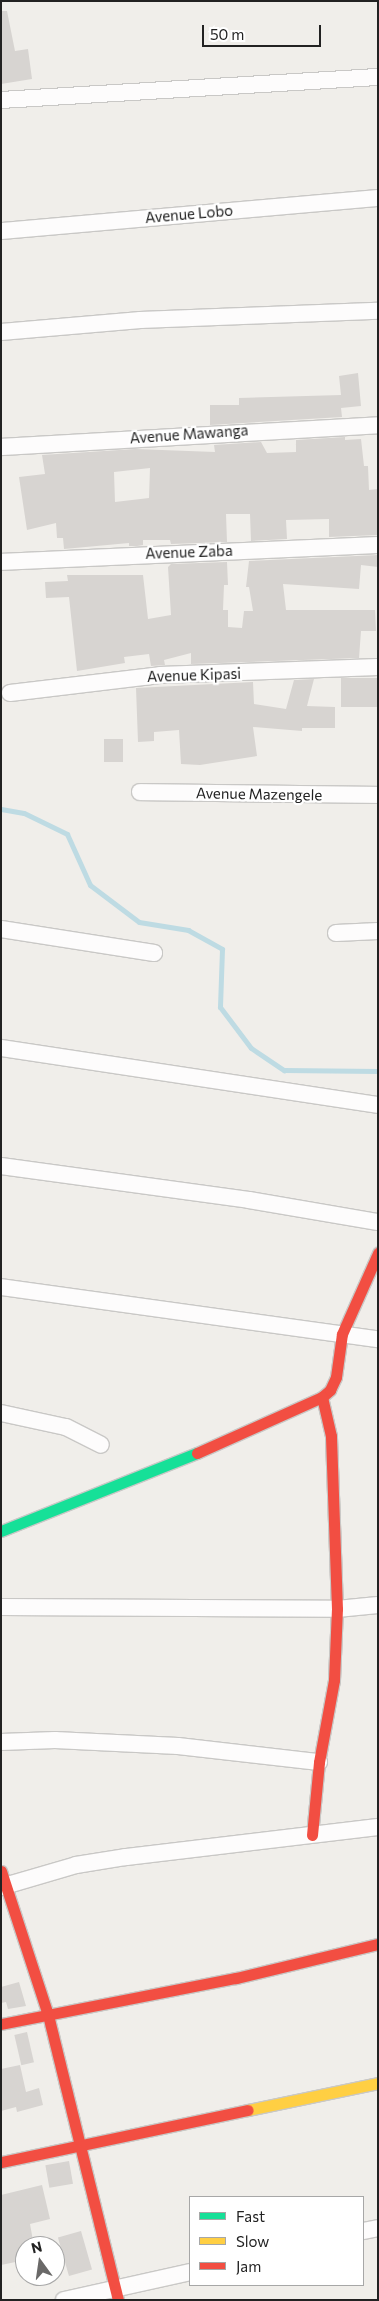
<!DOCTYPE html>
<html>
<head>
<meta charset="utf-8">
<style>
  body { margin:0 }
  #map { position:relative; width:379px; height:2301px; overflow:hidden; background:#f0eeea; font-family:Commissioner,sans-serif }
  div>[style] { position:absolute }
  .stream>* { height:5px; margin:-2.5px; padding:0 2.5px; transform-origin:2.5px; border-radius:2.5px; background:#bedbe3 }
  .building>* { inset:0; background:#d7d4d1; transform-origin:0 0 }
  .roads { filter:drop-shadow(1px 0 #c9c8c6) drop-shadow(-1px 0 #c9c8c6) drop-shadow(0 1px #c9c8c6) drop-shadow(0 -1px #c9c8c6) }
  .street>* { height:16px; margin:-8px; padding:0 8px; transform-origin:8px; border-radius:8px; background:#fdfcfc }
  .fast>* { height:11px; margin:-5.5px; padding:0 5.5px; transform-origin:5.5px; border-radius:5.5px; background:#16e098 }
  .slow>* { height:11px; margin:-5.5px; padding:0 5.5px; transform-origin:5.5px; border-radius:5.5px; background:#ffcf43 }
  .jam>* { height:11px; margin:-5.5px; padding:0 5.5px; transform-origin:5.5px; border-radius:5.5px; background:#f24e42 }
  span { translate:-50% -50%; white-space:nowrap; text-align:center; line-height:1.15; -webkit-text-stroke:4.5px #fff; paint-order:stroke }
  .street-label { font-size:15px; color:#222 }
  .frame { position:absolute; inset:0; border:2px solid #222; pointer-events:none }
  .legend { position:absolute; left:189px; top:2196px; width:175px; height:90px; box-sizing:border-box; background:#fff; border:1px solid #a7a7a7; margin:0; padding:6px 9px; list-style:none; font-size:15px; color:#222 }
  .legend li { display:flex; align-items:center; gap:10px; height:25px }
  .legend b { width:25px; border:1px solid #a7a7a7 }
  .north { position:absolute; left:15px; top:2236px; width:50px; height:50px; box-sizing:border-box; background:#fff; border:1px solid #a7a7a7; border-radius:50%; rotate:346deg; font-size:14px; font-weight:700; line-height:20px; text-align:center; color:#222 }
  .north::after { content:''; display:block; margin:auto; width:18px; height:22px; background:#6a6968; clip-path:polygon(50% 0,100% 100%,50% 72%,0 100%) }
  .scale { position:absolute; left:202px; top:25px; width:119px; height:22px; box-sizing:border-box; border:2px solid #222; border-top:0; padding-left:6px; font-size:15px; line-height:18px; white-space:nowrap; color:#222; -webkit-text-stroke:4px #fff; paint-order:stroke }
</style>
</head>
<body>
<div id="map">
  <div class="stream">
    <div style="left:1px;top:809px;width:23px;rotate:10deg"></div>
    <div style="left:24px;top:813px;width:48px;rotate:26deg"></div>
    <div style="left:67px;top:834px;width:56px;rotate:65.7deg"></div>
    <div style="left:90px;top:885px;width:61px;rotate:37.1deg"></div>
    <div style="left:139px;top:922px;width:50px;rotate:9.3deg"></div>
    <div style="left:188px;top:930px;width:39px;rotate:29deg"></div>
    <div style="left:222px;top:949px;width:58px;rotate:92deg"></div>
    <div style="left:220px;top:1007px;width:51px;rotate:52.9deg"></div>
    <div style="left:251px;top:1048px;width:40px;rotate:34deg"></div>
    <div style="left:284px;top:1070px;width:94px;rotate:0.6deg"></div>
  </div>
  <div class="building">
    <div style="clip-path:polygon(1px 11px,7px 11px,15px 51px,28px 49px,32px 79px,1px 84px)"></div>
    <div style="clip-path:polygon(358px 373px,361px 406px,341px 408px,342px 417px,210px 425px,210px 405px,239px 405px,239px 398px,341px 395px,339px 376px)"></div>
    <div style="clip-path:polygon(evenodd,345px 437px,345px 440px,361px 439px,364px 466px,368px 466px,369px 490px,378px 489px,378px 535px,329px 537px,329px 519px,286px 520px,287px 539px,251px 541px,250px 514px,226px 514px,227px 542px,171px 544px,170px 540px,143px 540px,143px 545px,137px 546px,129px 546px,129px 543px,64px 549px,63px 538px,57px 538px,56px 523px,27px 530px,19px 477px,45px 474px,42px 455px,135px 449px,215px 452px,214px 445px,261px 442px,267px 453px,296px 452px,296px 440px,345px 437px,150px 468px,149px 498px,115px 502px,114px 472px,150px 468px)"></div>
    <div style="clip-path:polygon(378px 555px,378px 567px,361px 565px,359px 589px,283px 584px,286px 610px,375px 610px,376px 631px,361px 631px,359px 658px,191px 664px,191px 653px,164px 660px,165px 665px,151px 666px,149px 654px,124px 657px,125px 663px,77px 671px,69px 597px,46px 598px,45px 582px,68px 581px,67px 575px,143px 575px,148px 619px,171px 615px,168px 567px,171px 564px,227px 562px,228px 585px,224px 585px,223px 610px,228px 610px,228px 627px,242px 628px,244px 611px,253px 611px,249px 587px,246px 587px,249px 561px)"></div>
    <div style="left:341px;top:678px;width:37px;height:29px"></div>
    <div style="clip-path:polygon(314px 679px,307px 706px,335px 707px,335px 728px,302px 728px,302px 731px,253px 727px,257px 756px,200px 765px,181px 764px,179px 730px,154px 732px,154px 741px,138px 742px,136px 688px,253px 682px,254px 704px,286px 709px,294px 680px)"></div>
    <div style="left:104px;top:739px;width:19px;height:23px"></div>
    <div style="clip-path:polygon(19px 1982px,26px 2006px,8px 2009px,6px 2002px,1px 2003px,1px 1987px)"></div>
    <div style="left:27px;top:2032px;width:31px;height:13px;rotate:77deg"></div>
    <div style="clip-path:polygon(20px 2065px,26px 2092px,39px 2088px,43px 2105px,17px 2112px,16px 2107px,1px 2111px,1px 2069px)"></div>
    <div style="left:69px;top:2161px;width:23px;height:24px;rotate:80deg"></div>
    <div style="clip-path:polygon(42px 2185px,50px 2219px,30px 2224px,34px 2246px,25px 2246px,25px 2260px,1px 2265px,1px 2195px)"></div>
    <div style="left:81px;top:2231px;width:40px;height:24px;rotate:74deg"></div>
  </div>
  <div class="roads">
    <div class="street">
      <div style="left:1px;top:100px;width:378px;rotate:-3.5deg"></div>
      <div style="left:1px;top:231px;width:378px;rotate:-5deg"></div>
      <div style="left:1px;top:332px;width:140px;rotate:-4.9deg"></div>
      <div style="left:140px;top:320px;width:238px;rotate:-2.2deg"></div>
      <div style="left:1px;top:447px;width:378px;rotate:-3.3deg"></div>
      <div style="left:1px;top:562px;width:377px;rotate:-2.6deg"></div>
      <div style="left:10px;top:693px;width:151px;rotate:-6.8deg"></div>
      <div style="left:160px;top:675px;width:218px;rotate:-2.1deg"></div>
      <div style="left:140px;top:792px;width:238px;rotate:0.7deg"></div>
      <div style="left:1px;top:929px;width:155px;rotate:8.9deg"></div>
      <div style="left:336px;top:933px;width:42px;rotate:-2.7deg"></div>
      <div style="left:1px;top:1048px;width:381px;rotate:8.6deg"></div>
      <div style="left:1px;top:1166px;width:250px;rotate:7.8deg"></div>
      <div style="left:249px;top:1200px;width:131px;rotate:9.7deg"></div>
      <div style="left:1px;top:1287px;width:381px;rotate:7.9deg"></div>
      <div style="left:1px;top:1413px;width:66px;rotate:12.2deg"></div>
      <div style="left:66px;top:1427px;width:39px;rotate:27deg"></div>
      <div style="left:1px;top:1607px;width:336px;rotate:0.3deg"></div>
      <div style="left:337px;top:1609px;width:41px;rotate:-5.6deg"></div>
      <div style="left:1px;top:1742px;width:54px;rotate:-2.1deg"></div>
      <div style="left:55px;top:1740px;width:123px;rotate:2.8deg"></div>
      <div style="left:178px;top:1746px;width:142px;rotate:6.5deg"></div>
      <div style="left:1px;top:1887px;width:78px;rotate:-16.3deg"></div>
      <div style="left:76px;top:1865px;width:51px;rotate:-9.1deg"></div>
      <div style="left:126px;top:1857px;width:254px;rotate:-6.8deg"></div>
      <div style="left:363px;top:2231px;width:15px;rotate:-11deg"></div>
      <div style="left:64px;top:2300px;width:129px;rotate:-12.5deg"></div>
    </div>
    <div class="fast">
      <div style="left:1px;top:1531px;width:211px;rotate:-21.7deg"></div>
    </div>
    <div class="slow">
      <div style="left:248px;top:2110px;width:133px;rotate:-11.7deg"></div>
    </div>
    <div class="jam">
      <div style="left:197px;top:1453px;width:137px;rotate:-24.1deg"></div>
      <div style="left:322px;top:1397px;width:11px;rotate:-41deg"></div>
      <div style="left:330px;top:1390px;width:14px;rotate:-65deg"></div>
      <div style="left:336px;top:1377px;width:43px;rotate:-82.1deg"></div>
      <div style="left:342px;top:1334px;width:89px;rotate:-66deg"></div>
      <div style="left:312px;top:1835px;width:73px;rotate:-84.5deg"></div>
      <div style="left:319px;top:1762px;width:83px;rotate:-79.6deg"></div>
      <div style="left:334px;top:1680px;width:71px;rotate:-87.6deg"></div>
      <div style="left:337px;top:1609px;width:173px;rotate:-92deg"></div>
      <div style="left:331px;top:1436px;width:40px;rotate:-103deg"></div>
      <div style="left:1px;top:1871px;width:151px;rotate:71.9deg"></div>
      <div style="left:48px;top:2015px;width:293px;rotate:76.2deg"></div>
      <div style="left:1px;top:2024px;width:239px;rotate:-11.1deg"></div>
      <div style="left:236px;top:1978px;width:146px;rotate:-13.5deg"></div>
      <div style="left:1px;top:2162px;width:252px;rotate:-11.9deg"></div>
    </div>
  </div>
  <div class="street-label">
    <span style="left:189px;top:214px;rotate:-5deg">Avenue Lobo</span>
    <span style="left:189px;top:434px;rotate:-4deg">Avenue Mawanga</span>
    <span style="left:189px;top:552px;rotate:-2deg">Avenue Zaba</span>
    <span style="left:194px;top:675px;rotate:-2deg">Avenue Kipasi</span>
    <span style="left:259px;top:794px;rotate:1deg">Avenue Mazengele</span>
  </div>
  <div class="frame"></div>
  <ul class="legend">
  <li><b style="height:6px;background:#16e098"></b>Fast</li>
  <li><b style="height:6px;background:#ffcf43"></b>Slow</li>
  <li><b style="height:6px;background:#f24e42"></b>Jam</li>
  </ul>
  <div class="north">N</div>
  <div class="scale">50 m</div>
</div>
</body>
</html>
